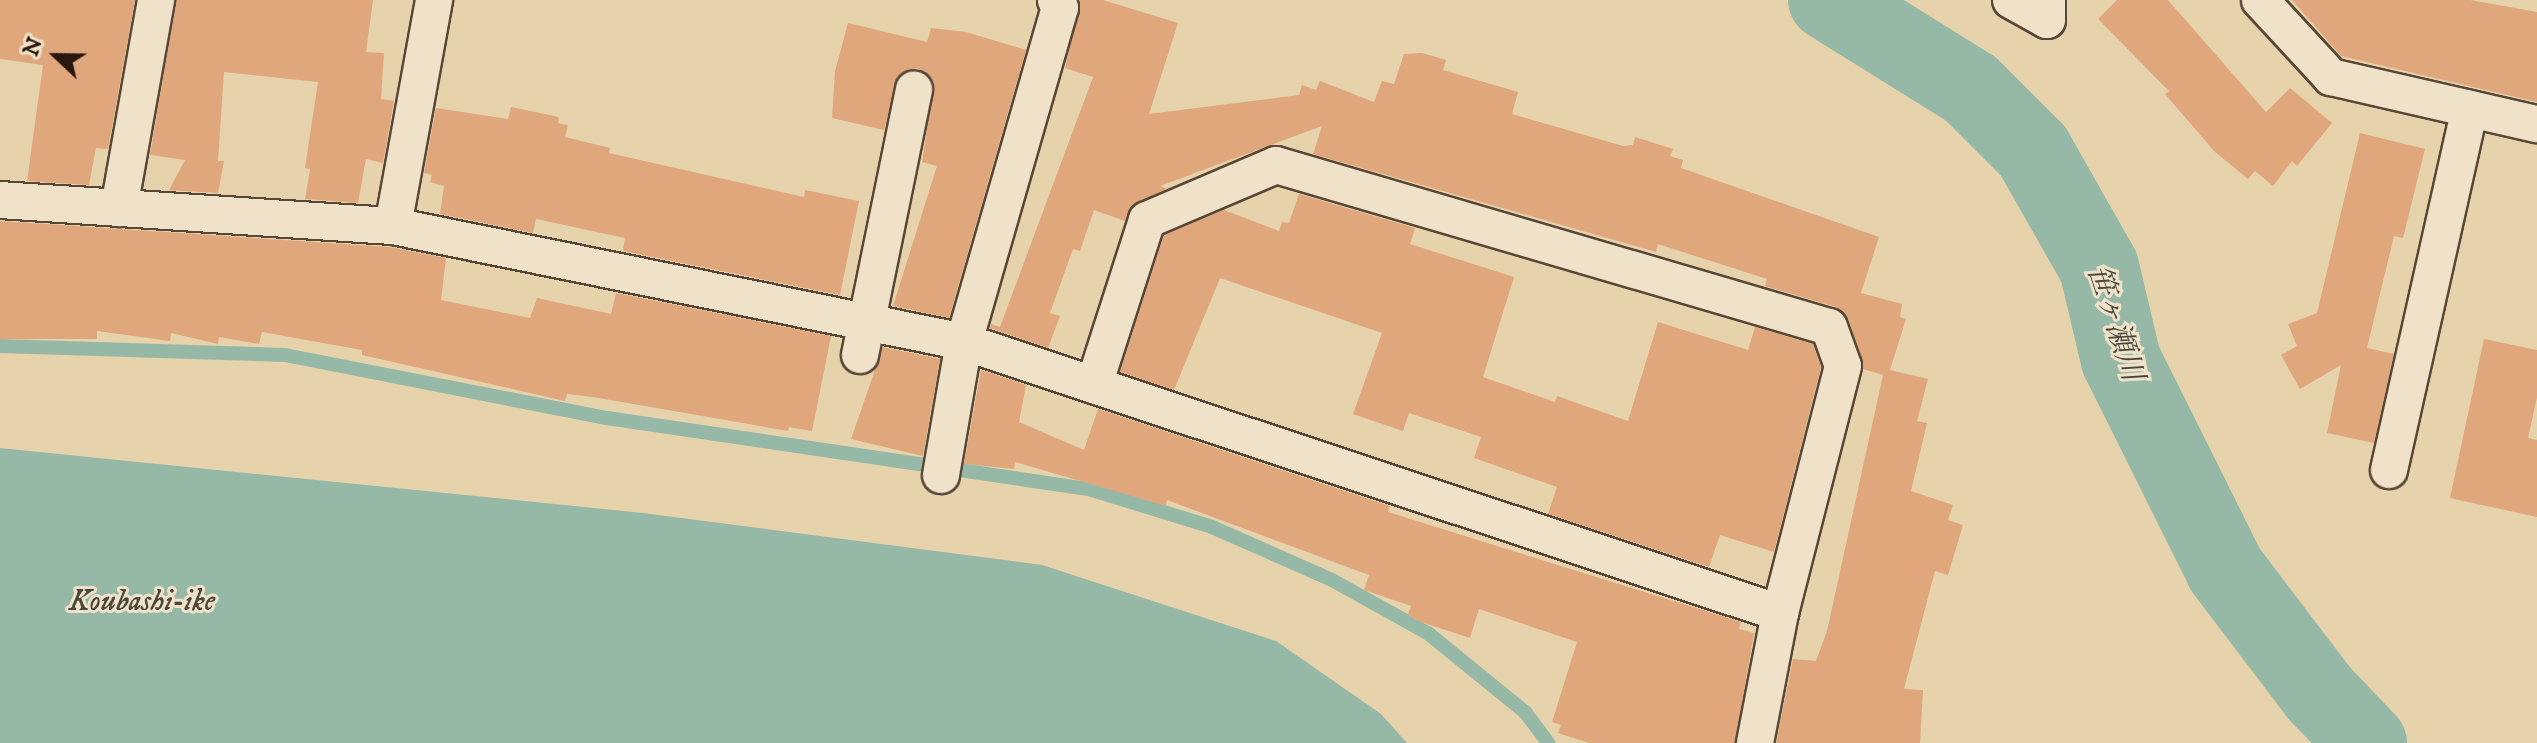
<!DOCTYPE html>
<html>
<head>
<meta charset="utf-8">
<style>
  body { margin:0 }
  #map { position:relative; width:2537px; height:743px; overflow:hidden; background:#e6d2ab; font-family:"IM FELL DW Pica","Noto Serif JP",serif }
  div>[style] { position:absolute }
  .water>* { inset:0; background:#96b8a7 }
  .stream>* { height:14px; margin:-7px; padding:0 7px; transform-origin:7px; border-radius:7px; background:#96b8a7 }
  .river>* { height:80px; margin:-40px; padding:0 40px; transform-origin:40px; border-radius:40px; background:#96b8a7 }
  .building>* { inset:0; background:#e0a77d }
  .roads { filter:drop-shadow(2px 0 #584637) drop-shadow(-2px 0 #584637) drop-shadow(0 2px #584637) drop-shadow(0 -2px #584637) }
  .street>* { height:36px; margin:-18px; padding:0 18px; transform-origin:18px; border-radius:18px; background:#efe2c8 }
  span { translate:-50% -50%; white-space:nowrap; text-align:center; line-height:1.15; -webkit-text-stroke:6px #efe2c8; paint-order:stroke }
  .water-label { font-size:30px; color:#4a473d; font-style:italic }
  .north { position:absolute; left:16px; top:16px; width:80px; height:80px; -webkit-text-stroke:6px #efe2c8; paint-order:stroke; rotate:292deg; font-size:22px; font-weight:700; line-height:32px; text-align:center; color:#291710 }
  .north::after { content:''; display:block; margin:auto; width:28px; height:36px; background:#291710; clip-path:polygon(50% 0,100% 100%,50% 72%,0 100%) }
</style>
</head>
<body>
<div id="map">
  <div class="water">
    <div style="clip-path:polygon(0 448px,643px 513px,1042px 565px,1276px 641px,1381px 714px,1407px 743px,0 743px)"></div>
  </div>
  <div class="stream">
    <div style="left:0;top:346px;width:285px;rotate:1.8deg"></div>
    <div style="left:285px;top:355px;width:328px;rotate:11.1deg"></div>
    <div style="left:607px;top:418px;width:490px;rotate:8.4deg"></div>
    <div style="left:1092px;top:490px;width:126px;rotate:17.1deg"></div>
    <div style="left:1212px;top:527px;width:131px;rotate:23.8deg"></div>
    <div style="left:1332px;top:580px;width:111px;rotate:29.1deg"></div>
    <div style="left:1429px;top:634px;width:124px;rotate:39.1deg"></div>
    <div style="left:1525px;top:712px;width:39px;rotate:53deg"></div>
  </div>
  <div class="river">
    <div style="left:1828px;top:0;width:168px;rotate:31.9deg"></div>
    <div style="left:1971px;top:89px;width:88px;rotate:45deg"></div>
    <div style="left:2033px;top:151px;width:133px;rotate:60.4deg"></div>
    <div style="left:2099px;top:267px;width:96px;rotate:76.7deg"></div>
    <div style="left:2121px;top:360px;width:233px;rotate:63.5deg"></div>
    <div style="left:2225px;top:569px;width:157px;rotate:52.8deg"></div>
    <div style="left:2320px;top:694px;width:68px;rotate:46.2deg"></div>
  </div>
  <div class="building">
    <div style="clip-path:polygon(0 0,135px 0,108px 149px,96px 148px,89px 185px,27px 181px,43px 65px,0 59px)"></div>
    <div style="clip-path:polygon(176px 0,373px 0,366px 52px,384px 53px,381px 99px,394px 101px,383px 163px,366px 159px,358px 203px,305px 199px,310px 169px,305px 168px,318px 82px,224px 72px,218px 161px,224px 161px,218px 193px,169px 190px,185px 160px,150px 155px)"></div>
    <div style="clip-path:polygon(1080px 0,1103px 0,1178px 23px,1149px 114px,1299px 95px,1302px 85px,1316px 90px,1320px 81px,1374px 102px,1382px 81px,1394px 84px,1404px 54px,1422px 53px,1446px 60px,1443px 70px,1518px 92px,1512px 114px,1623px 146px,1633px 145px,1635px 137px,1673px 149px,1670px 156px,1683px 160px,1681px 168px,1879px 237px,1861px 293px,1902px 304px,1900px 317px,1906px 319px,1890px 370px,1928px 379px,1917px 421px,1927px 423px,1911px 491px,1953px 505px,1948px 520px,1963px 525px,1948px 575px,1935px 571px,1904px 689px,1923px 690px,1920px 743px,1776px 743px,1793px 659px,1816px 661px,1827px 631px,1883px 375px,1863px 369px,1849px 320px,1836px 307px,1765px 286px,1767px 279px,1658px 244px,1656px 252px,1313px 154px,1322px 126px,1160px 186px,1167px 189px,1132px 205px,1125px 221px,1094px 210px,1080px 251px,1073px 249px,1050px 313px,1060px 316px,1048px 348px,990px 328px,991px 324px,1000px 327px,1093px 77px,1065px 68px)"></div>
    <div style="clip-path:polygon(2117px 0,2168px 0,2266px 112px,2290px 88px,2332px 123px,2297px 166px,2292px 161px,2273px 186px,2255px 171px,2248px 179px,2214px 151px,2165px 94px,2169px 91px,2098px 19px)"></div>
    <div style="clip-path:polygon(2292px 0,2470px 0,2537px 12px,2537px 102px,2341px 56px)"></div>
    <div style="clip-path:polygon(848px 23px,927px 42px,931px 28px,966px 32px,1026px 50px,949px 318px,893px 306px,937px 166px,922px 162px,934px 82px,917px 68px,899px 75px,884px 130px,832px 118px,835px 71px)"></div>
    <div style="clip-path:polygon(511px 107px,559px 117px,558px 123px,568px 125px,565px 137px,610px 148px,609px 153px,804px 197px,805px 190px,859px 201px,840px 295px,623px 251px,625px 238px,536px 219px,533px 233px,440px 214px,444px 186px,430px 182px,432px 175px,424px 173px,436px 108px,508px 119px)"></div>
    <div style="clip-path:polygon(2360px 133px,2425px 149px,2403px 238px,2394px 236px,2367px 348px,2394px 354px,2374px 443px,2327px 433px,2341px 365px,2300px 389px,2281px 355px,2297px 346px,2288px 324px,2317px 313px)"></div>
    <div style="clip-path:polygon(1299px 194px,1415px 228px,1410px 244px,1514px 277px,1483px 377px,1555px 402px,1557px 396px,1628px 421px,1658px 322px,1748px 350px,1755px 327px,1813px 344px,1821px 367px,1774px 552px,1720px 535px,1709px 567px,1548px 514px,1557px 487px,1474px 458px,1481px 437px,1409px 413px,1403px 431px,1353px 414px,1382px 333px,1220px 278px,1174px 390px,1120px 372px,1164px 235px,1224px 210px,1279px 231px,1282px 222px,1289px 223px)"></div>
    <div style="clip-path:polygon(0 221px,390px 247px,446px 258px,441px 300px,530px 318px,537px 298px,611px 314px,616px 293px,831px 336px,812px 431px,789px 427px,788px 431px,593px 397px,567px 394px,565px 401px,362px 355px,362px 350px,262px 332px,259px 344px,219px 337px,218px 344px,171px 333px,170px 341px,97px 331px,97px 339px,0 339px)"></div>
    <div style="clip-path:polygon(2484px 339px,2537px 350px,2537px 397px,2528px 438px,2537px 440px,2537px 517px,2450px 498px)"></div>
    <div style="clip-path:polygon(883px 347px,940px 359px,923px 456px,851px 439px)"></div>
    <div style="clip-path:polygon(981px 370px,1026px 385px,1019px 422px,1084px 450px,1098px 409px,1390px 506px,1388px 512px,1741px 622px,1739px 629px,1754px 633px,1735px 743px,1589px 743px,1558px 733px,1561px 725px,1552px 722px,1577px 642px,1479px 609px,1470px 638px,1415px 620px,1408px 614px,1411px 606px,1364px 590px,1369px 575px,1167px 500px,1166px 506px,1015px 462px,1014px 469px,964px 464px)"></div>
  </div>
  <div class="roads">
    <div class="street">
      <div style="left:2011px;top:0;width:41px;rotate:29.1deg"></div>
      <div style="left:2047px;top:20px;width:20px;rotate:-90deg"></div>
      <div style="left:2260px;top:0;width:105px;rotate:47.3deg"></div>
      <div style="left:2331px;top:77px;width:211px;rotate:12.9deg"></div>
      <div style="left:0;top:200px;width:394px;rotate:3.8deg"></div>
      <div style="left:393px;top:226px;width:583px;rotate:11.48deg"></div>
      <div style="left:964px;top:342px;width:860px;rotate:18.37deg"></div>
      <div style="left:1780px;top:613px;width:132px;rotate:100.9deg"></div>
      <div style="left:119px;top:208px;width:211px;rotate:-79.9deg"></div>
      <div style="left:393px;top:226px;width:230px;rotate:-79.7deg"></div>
      <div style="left:860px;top:355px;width:271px;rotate:-78.5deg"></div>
      <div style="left:1094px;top:385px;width:173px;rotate:-72.2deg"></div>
      <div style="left:1147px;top:220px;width:140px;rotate:-23.1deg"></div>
      <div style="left:1276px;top:165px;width:576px;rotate:16.33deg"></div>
      <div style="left:1829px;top:327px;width:41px;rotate:70.3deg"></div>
      <div style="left:1843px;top:366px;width:255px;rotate:104.3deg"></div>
      <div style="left:2389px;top:470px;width:370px;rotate:-77.4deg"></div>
      <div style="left:941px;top:475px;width:135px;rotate:-80.2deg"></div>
      <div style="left:964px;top:342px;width:348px;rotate:-74deg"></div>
      <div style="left:1060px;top:8px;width:9px;rotate:-117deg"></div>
    </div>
  </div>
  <div class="water-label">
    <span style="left:2114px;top:323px;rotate:72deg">笹ヶ瀬川</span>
    <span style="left:142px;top:602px">Koubashi-ike</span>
  </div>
  <div class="north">N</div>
</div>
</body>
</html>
